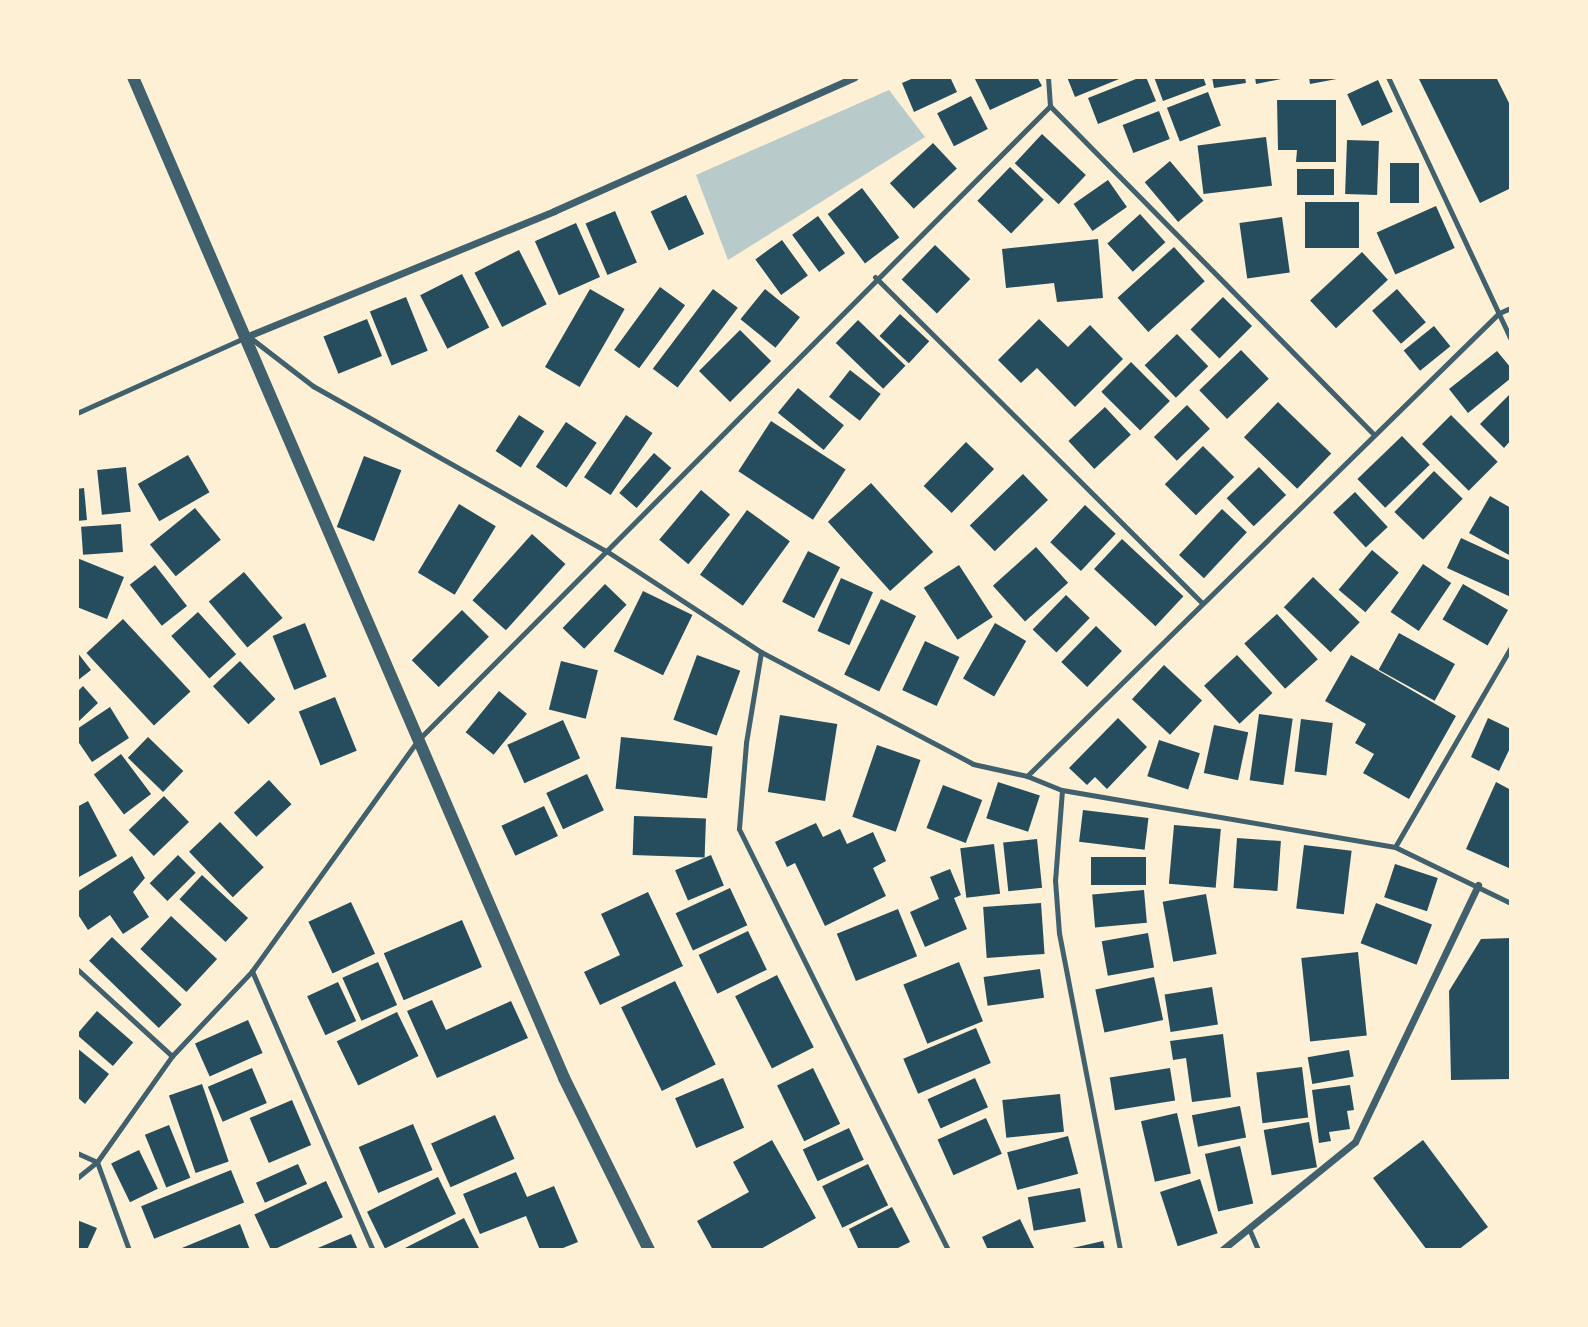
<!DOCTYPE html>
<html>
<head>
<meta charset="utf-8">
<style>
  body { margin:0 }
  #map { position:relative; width:1588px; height:1327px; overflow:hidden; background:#fdf0d5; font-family:"Asap Condensed",sans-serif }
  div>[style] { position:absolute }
  .green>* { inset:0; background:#b9caca }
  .building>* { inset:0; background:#264d5e; transform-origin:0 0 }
  .service>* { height:5px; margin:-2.5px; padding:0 2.5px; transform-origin:2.5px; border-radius:2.5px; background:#3f606c }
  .minor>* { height:7px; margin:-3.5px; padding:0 3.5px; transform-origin:3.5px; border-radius:3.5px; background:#3f606c }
  .tertiary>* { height:12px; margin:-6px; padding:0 6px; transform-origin:6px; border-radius:6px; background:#3f606c }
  span { translate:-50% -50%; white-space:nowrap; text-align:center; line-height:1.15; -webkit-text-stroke:5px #fdf0d5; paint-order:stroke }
  .frame { position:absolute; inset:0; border:79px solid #fdf0d5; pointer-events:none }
</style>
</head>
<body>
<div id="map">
  <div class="green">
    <div style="clip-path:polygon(889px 90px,925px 137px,728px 260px,696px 175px)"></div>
  </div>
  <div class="building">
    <div style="clip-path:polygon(916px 77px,950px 77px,957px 92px,914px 112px,902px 83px)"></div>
    <div style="clip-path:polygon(974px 77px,1037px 77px,1042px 86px,990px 110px)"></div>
    <div style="clip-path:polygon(1067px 77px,1124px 77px,1075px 97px)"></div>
    <div style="clip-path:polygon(1141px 77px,1146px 77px,1156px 101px,1098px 124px,1088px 98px)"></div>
    <div style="clip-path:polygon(1154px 77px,1203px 77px,1206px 85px,1163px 101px)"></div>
    <div style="clip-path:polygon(1212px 77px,1245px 77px,1246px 83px,1214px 88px)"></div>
    <div style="clip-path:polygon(1255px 77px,1286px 77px,1286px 78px,1256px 84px)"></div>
    <div style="clip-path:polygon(1309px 77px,1342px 77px,1342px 78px,1310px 84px)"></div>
    <div style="clip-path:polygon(1418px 77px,1496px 77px,1511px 107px,1511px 188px,1480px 203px)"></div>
    <div style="left:1378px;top:80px;width:35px;height:34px;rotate:65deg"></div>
    <div style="left:1208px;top:92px;width:36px;height:44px;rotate:69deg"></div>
    <div style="left:971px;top:96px;width:37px;height:38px;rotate:63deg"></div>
    <div style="clip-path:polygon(1277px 100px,1336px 100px,1336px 162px,1296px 162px,1297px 150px,1278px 150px)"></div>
    <div style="left:1159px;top:111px;width:30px;height:39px;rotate:69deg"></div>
    <div style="left:1042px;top:134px;width:60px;height:40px;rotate:43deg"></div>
    <div style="left:1266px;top:137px;width:49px;height:69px;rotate:83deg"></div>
    <div style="left:1347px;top:140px;width:32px;height:54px;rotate:2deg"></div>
    <div style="left:933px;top:143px;width:35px;height:59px;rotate:47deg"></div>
    <div style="left:1170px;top:161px;width:52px;height:33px;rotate:50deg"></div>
    <div style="left:1390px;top:163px;width:29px;height:40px"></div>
    <div style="left:1010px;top:167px;width:47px;height:47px;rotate:44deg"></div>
    <div style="left:1334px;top:169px;width:26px;height:37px;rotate:90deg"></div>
    <div style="left:1108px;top:180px;width:33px;height:42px;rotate:55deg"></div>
    <div style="left:862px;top:188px;width:62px;height:43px;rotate:53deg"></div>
    <div style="left:686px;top:195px;width:43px;height:39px;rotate:65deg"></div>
    <div style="left:1305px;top:202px;width:54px;height:46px"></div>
    <div style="left:1436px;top:206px;width:46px;height:65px;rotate:66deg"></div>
    <div style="left:615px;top:211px;width:56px;height:32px;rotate:67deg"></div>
    <div style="left:1140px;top:214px;width:38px;height:44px;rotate:48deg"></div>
    <div style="left:818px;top:216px;width:46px;height:32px;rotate:54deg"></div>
    <div style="left:1282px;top:217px;width:56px;height:43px;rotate:82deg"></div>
    <div style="left:576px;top:223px;width:59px;height:45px;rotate:66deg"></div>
    <div style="clip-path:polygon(1098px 239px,1103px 298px,1057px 302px,1054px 283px,1006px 288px,1002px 249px)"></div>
    <div style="left:782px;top:240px;width:44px;height:33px;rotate:54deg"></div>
    <div style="left:935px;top:245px;width:49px;height:48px;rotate:44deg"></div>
    <div style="left:1174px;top:247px;width:46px;height:76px;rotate:48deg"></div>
    <div style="left:519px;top:250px;width:61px;height:50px;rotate:63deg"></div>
    <div style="left:1362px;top:252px;width:38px;height:71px;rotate:47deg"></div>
    <div style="left:462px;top:274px;width:60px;height:47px;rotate:63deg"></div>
    <div style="left:660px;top:287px;width:31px;height:78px;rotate:36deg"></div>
    <div style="left:590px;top:289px;width:40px;height:90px;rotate:30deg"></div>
    <div style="left:713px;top:289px;width:31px;height:100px;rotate:37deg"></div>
    <div style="left:765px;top:289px;width:45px;height:39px;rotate:39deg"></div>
    <div style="left:1397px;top:289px;width:44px;height:33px;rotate:49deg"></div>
    <div style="left:406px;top:297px;width:58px;height:39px;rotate:68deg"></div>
    <div style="left:1223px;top:297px;width:41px;height:46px;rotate:45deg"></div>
    <div style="left:900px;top:314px;width:40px;height:30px;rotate:43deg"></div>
    <div style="left:367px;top:319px;width:40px;height:47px;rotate:68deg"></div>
    <div style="clip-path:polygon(1039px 319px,1068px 347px,1090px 325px,1123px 359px,1075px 407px,1037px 368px,1021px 383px,998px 360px)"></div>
    <div style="left:858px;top:320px;width:66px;height:32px;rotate:44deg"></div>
    <div style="left:1434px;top:326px;width:26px;height:39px;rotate:51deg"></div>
    <div style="left:740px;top:330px;width:44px;height:58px;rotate:45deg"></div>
    <div style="left:1177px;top:334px;width:45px;height:45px;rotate:46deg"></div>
    <div style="left:1241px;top:350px;width:40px;height:58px;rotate:46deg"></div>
    <div style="clip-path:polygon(1497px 351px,1511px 368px,1511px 378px,1468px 413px,1449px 389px)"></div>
    <div style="left:1131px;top:362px;width:55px;height:42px;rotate:45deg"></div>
    <div style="left:850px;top:370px;width:39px;height:34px;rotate:38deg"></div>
    <div style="left:798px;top:388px;width:59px;height:32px;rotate:39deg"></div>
    <div style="clip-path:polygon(1511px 393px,1511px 440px,1504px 448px,1480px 424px)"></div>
    <div style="left:1278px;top:402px;width:74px;height:49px;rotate:44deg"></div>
    <div style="left:1187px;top:405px;width:33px;height:46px;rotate:46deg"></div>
    <div style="left:1105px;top:407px;width:38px;height:50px;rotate:47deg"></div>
    <div style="left:519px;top:415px;width:30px;height:43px;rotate:33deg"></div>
    <div style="left:626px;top:415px;width:32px;height:75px;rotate:34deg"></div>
    <div style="left:1451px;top:415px;width:66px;height:41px;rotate:45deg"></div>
    <div style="left:771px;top:421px;width:89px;height:60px;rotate:33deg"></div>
    <div style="left:566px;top:422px;width:37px;height:54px;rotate:34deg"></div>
    <div style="left:1402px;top:436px;width:40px;height:62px;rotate:46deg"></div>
    <div style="left:966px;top:442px;width:39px;height:61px;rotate:44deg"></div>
    <div style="left:1203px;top:446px;width:44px;height:54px;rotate:45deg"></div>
    <div style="left:654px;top:453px;width:23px;height:53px;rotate:41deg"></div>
    <div style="left:188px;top:455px;width:43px;height:58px;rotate:60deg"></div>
    <div style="left:364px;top:456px;width:40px;height:76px;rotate:21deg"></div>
    <div style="left:126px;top:467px;width:45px;height:29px;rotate:84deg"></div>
    <div style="left:1259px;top:467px;width:39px;height:45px;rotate:46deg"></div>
    <div style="left:1434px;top:471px;width:40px;height:57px;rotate:44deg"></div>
    <div style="left:1023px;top:474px;width:36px;height:74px;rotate:46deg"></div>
    <div style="left:871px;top:483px;width:93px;height:58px;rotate:48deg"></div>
    <div style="clip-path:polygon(84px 488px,87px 520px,77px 521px,77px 489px)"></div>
    <div style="left:701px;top:490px;width:38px;height:65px;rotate:40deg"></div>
    <div style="left:1355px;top:492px;width:48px;height:30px;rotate:47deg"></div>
    <div style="clip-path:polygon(1490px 496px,1511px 508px,1511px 556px,1469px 533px)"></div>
    <div style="left:459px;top:504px;width:43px;height:80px;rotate:31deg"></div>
    <div style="left:1085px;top:505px;width:42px;height:51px;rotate:43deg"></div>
    <div style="left:195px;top:508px;width:41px;height:58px;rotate:51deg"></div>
    <div style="left:1222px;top:509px;width:34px;height:63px;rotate:43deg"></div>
    <div style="left:747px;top:510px;width:53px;height:80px;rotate:36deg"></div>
    <div style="left:121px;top:524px;width:28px;height:40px;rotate:86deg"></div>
    <div style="left:532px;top:534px;width:45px;height:89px;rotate:42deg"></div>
    <div style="clip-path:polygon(1461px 538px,1511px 561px,1511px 597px,1447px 568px)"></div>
    <div style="left:1122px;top:539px;width:84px;height:41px;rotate:43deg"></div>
    <div style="left:1036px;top:547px;width:48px;height:58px;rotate:48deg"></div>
    <div style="left:1372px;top:550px;width:35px;height:52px;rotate:40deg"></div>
    <div style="left:808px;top:551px;width:36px;height:57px;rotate:27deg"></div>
    <div style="clip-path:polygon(77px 558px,124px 577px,107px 619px,77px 607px)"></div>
    <div style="left:1423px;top:564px;width:34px;height:58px;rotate:34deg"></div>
    <div style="left:155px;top:565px;width:52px;height:32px;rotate:52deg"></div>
    <div style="left:959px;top:565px;width:62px;height:42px;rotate:57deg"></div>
    <div style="left:244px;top:572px;width:60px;height:46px;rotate:50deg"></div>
    <div style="left:1313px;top:577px;width:65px;height:42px;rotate:44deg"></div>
    <div style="left:841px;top:578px;width:35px;height:58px;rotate:24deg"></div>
    <div style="left:605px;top:584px;width:30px;height:61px;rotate:44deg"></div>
    <div style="left:1463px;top:584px;width:52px;height:41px;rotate:30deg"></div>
    <div style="left:643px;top:591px;width:55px;height:67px;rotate:26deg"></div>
    <div style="left:1066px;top:595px;width:33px;height:48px;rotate:44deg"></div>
    <div style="left:881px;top:599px;width:39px;height:84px;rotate:26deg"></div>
    <div style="left:462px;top:610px;width:38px;height:71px;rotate:45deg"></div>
    <div style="left:198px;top:612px;width:57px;height:36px;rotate:48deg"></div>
    <div style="left:1277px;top:614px;width:61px;height:44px;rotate:48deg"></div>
    <div style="left:123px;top:619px;width:99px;height:50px;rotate:47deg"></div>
    <div style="left:305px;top:623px;width:58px;height:35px;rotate:68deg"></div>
    <div style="left:995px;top:623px;width:36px;height:64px;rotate:30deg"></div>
    <div style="left:1096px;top:626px;width:36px;height:50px;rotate:44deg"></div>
    <div style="left:1399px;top:633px;width:64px;height:42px;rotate:29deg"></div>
    <div style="left:925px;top:641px;width:38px;height:54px;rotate:25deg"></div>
    <div style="clip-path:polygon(77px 652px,91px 670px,77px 681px)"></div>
    <div style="left:697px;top:655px;width:46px;height:69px;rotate:20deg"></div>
    <div style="left:1237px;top:655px;width:52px;height:45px;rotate:47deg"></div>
    <div style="clip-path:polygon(1351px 655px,1456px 716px,1409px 799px,1363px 773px,1374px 754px,1355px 743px,1366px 724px,1325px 701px)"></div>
    <div style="left:240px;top:661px;width:52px;height:37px;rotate:47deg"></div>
    <div style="left:561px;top:661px;width:38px;height:50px;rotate:14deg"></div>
    <div style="left:1164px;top:665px;width:52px;height:47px;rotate:43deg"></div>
    <div style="clip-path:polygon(83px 686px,98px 703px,79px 721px,77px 692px)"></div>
    <div style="left:499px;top:691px;width:36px;height:53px;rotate:39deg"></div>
    <div style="left:335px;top:697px;width:58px;height:39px;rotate:68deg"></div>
    <div style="clip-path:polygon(110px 707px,129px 738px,92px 762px,77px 740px,77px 729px)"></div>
    <div style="left:1259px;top:714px;width:34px;height:67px;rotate:8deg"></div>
    <div style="left:780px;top:715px;width:58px;height:78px;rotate:9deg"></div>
    <div style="clip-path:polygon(1118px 718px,1147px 747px,1107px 789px,1095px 777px,1087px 785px,1069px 768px)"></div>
    <div style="clip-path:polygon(1488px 718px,1511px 729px,1511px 746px,1499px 771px,1471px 757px)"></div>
    <div style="left:1301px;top:719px;width:32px;height:53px;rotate:7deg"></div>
    <div style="left:563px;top:720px;width:42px;height:61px;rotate:66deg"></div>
    <div style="left:1214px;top:725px;width:35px;height:49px;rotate:12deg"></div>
    <div style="left:148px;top:737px;width:49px;height:29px;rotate:44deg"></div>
    <div style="left:621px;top:737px;width:92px;height:52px;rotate:6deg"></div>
    <div style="left:1159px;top:740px;width:43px;height:38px;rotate:18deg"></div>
    <div style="left:877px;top:745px;width:46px;height:76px;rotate:19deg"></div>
    <div style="left:121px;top:754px;width:50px;height:34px;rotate:53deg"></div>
    <div style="left:587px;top:774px;width:40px;height:45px;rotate:65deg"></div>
    <div style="left:269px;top:780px;width:33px;height:48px;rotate:47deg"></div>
    <div style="left:998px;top:782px;width:44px;height:38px;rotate:18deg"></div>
    <div style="clip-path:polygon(1496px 782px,1511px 790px,1511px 869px,1466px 849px)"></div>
    <div style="left:943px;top:785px;width:42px;height:46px;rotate:21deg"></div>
    <div style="left:164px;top:796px;width:36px;height:49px;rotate:46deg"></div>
    <div style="clip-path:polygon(88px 801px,117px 856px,77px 878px,77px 807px)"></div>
    <div style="left:544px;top:806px;width:33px;height:47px;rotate:65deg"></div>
    <div style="left:1083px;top:810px;width:66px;height:32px;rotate:7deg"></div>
    <div style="left:634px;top:816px;width:72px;height:39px;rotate:2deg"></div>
    <div style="left:220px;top:822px;width:63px;height:43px;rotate:46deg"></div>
    <div style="clip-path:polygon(816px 823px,823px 837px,840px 829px,847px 844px,873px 832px,886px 861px,873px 868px,886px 896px,825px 926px,795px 863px,787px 867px,775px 842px)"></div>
    <div style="left:1174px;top:825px;width:47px;height:59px;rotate:5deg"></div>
    <div style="left:1237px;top:838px;width:44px;height:50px;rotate:4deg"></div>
    <div style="left:1037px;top:839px;width:49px;height:34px;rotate:84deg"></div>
    <div style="left:994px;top:844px;width:50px;height:34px;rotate:83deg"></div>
    <div style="left:1304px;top:845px;width:48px;height:64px;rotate:7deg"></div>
    <div style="left:178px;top:855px;width:25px;height:40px;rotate:45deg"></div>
    <div style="left:711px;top:855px;width:33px;height:39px;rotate:67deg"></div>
    <div style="clip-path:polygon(132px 856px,145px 878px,133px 892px,149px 917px,123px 934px,110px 915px,88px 930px,77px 913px,77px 892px)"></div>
    <div style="left:1091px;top:857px;width:55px;height:28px"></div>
    <div style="left:1395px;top:864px;width:45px;height:35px;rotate:18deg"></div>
    <div style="clip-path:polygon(950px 869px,961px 895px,954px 898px,967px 929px,925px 947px,910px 912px,939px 899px,930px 877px)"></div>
    <div style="left:202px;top:875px;width:63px;height:33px;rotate:43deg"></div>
    <div style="left:730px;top:888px;width:41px;height:60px;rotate:65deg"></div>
    <div style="left:1144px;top:890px;width:33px;height:52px;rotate:85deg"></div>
    <div style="clip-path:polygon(648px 892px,683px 966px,600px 1005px,584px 972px,620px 955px,601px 914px)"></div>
    <div style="left:1206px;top:894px;width:61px;height:44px;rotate:80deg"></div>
    <div style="left:351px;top:902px;width:57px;height:47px;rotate:65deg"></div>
    <div style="left:1041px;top:903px;width:51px;height:58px;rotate:86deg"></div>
    <div style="left:1376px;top:903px;width:60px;height:43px;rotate:21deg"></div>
    <div style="left:898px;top:909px;width:51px;height:66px;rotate:68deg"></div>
    <div style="left:171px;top:916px;width:63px;height:45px;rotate:43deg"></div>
    <div style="left:462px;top:920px;width:51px;height:85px;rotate:67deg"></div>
    <div style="left:748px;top:931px;width:43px;height:55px;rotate:64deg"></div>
    <div style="left:1148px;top:933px;width:35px;height:47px;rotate:80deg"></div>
    <div style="left:112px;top:937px;width:97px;height:33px;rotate:44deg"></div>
    <div style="clip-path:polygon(1511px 938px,1511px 1079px,1451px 1080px,1449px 991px,1481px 939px)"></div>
    <div style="left:1358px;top:952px;width:84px;height:57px;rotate:84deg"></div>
    <div style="left:378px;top:962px;width:47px;height:39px;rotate:66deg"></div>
    <div style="left:959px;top:962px;width:64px;height:60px;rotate:68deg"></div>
    <div style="left:1040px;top:969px;width:29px;height:57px;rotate:82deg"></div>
    <div style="left:777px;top:975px;width:81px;height:47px;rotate:63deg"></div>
    <div style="left:1154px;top:977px;width:44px;height:60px;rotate:78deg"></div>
    <div style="left:675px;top:981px;width:93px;height:60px;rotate:64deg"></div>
    <div style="left:338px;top:982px;width:43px;height:34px;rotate:65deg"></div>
    <div style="left:1212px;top:987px;width:38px;height:48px;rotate:81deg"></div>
    <div style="clip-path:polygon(432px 1000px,446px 1030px,511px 1001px,528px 1038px,437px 1078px,407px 1011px)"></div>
    <div style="left:97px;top:1011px;width:48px;height:31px;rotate:41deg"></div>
    <div style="left:397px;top:1012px;width:49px;height:67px;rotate:64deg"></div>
    <div style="left:248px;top:1020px;width:36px;height:58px;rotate:66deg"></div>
    <div style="left:976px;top:1028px;width:38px;height:79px;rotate:67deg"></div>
    <div style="clip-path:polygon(1223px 1034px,1231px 1097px,1192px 1102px,1186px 1058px,1173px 1060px,1170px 1041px)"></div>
    <div style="clip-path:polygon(77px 1048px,109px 1074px,85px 1104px,77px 1097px)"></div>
    <div style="left:1349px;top:1050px;width:27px;height:42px;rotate:80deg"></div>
    <div style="left:1302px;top:1067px;width:51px;height:46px;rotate:83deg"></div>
    <div style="left:252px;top:1068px;width:38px;height:48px;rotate:67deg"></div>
    <div style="left:813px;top:1068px;width:62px;height:40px;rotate:64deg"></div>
    <div style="left:1170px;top:1068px;width:33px;height:61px;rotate:81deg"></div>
    <div style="left:723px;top:1078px;width:54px;height:52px;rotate:67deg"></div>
    <div style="left:975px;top:1078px;width:32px;height:52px;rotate:66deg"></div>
    <div style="left:202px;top:1084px;width:82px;height:35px;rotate:71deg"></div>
    <div style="clip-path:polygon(1350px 1085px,1354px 1110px,1347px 1111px,1350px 1129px,1329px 1132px,1331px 1141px,1319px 1143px,1312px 1090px)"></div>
    <div style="left:1060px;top:1094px;width:38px;height:58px;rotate:84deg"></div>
    <div style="left:292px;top:1100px;width:49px;height:46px;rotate:67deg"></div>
    <div style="left:1240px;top:1106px;width:32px;height:49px;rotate:79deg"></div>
    <div style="left:1177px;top:1113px;width:62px;height:37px;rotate:77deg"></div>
    <div style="left:495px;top:1115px;width:48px;height:70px;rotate:66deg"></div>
    <div style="left:986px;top:1118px;width:39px;height:53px;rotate:66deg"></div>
    <div style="left:1309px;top:1122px;width:46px;height:46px;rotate:80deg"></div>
    <div style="left:413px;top:1124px;width:50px;height:59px;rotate:67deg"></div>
    <div style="left:169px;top:1125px;width:57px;height:26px;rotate:68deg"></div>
    <div style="left:849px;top:1128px;width:35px;height:51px;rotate:65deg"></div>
    <div style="left:1068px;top:1136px;width:39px;height:63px;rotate:75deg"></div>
    <div style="clip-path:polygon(772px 1140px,816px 1218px,759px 1250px,713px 1250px,697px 1221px,749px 1192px,733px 1162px)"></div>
    <div style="clip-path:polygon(1423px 1140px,1488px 1227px,1458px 1250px,1427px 1250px,1373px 1178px)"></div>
    <div style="left:1240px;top:1146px;width:59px;height:36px;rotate:77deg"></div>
    <div style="left:139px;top:1150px;width:43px;height:31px;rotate:64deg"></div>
    <div style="left:298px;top:1164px;width:22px;height:46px;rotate:66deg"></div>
    <div style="left:868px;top:1164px;width:46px;height:51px;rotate:64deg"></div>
    <div style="left:231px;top:1170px;width:35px;height:97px;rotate:68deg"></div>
    <div style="clip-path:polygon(516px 1172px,527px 1197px,554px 1186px,578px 1242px,558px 1250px,540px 1250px,526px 1216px,480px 1234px,463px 1194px)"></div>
    <div style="left:438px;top:1177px;width:41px;height:79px;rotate:64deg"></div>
    <div style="left:1200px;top:1179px;width:57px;height:42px;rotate:72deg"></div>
    <div style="left:326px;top:1181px;width:40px;height:79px;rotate:65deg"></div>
    <div style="left:1080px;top:1188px;width:34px;height:53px;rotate:80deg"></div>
    <div style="clip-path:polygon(892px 1207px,910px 1242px,894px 1250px,859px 1250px,849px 1229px)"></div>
    <div style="clip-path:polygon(464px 1218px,480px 1250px,401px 1250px)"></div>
    <div style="clip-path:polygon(1020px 1219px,1035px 1250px,988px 1250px,982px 1237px)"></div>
    <div style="clip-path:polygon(77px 1220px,97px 1228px,87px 1250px,77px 1250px)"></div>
    <div style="clip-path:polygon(240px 1224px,250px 1250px,177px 1250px)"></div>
    <div style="clip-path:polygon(351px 1234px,358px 1250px,313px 1250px)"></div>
    <div style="clip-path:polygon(1103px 1241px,1105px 1250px,1069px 1250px,1068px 1249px)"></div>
  </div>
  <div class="service">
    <div style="left:1388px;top:77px;width:289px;rotate:64.9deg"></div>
    <div style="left:1050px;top:106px;width:461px;rotate:45.4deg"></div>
    <div style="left:875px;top:277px;width:460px;rotate:44.9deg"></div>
    <div style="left:77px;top:413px;width:188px;rotate:-24.2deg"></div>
    <div style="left:248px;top:336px;width:82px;rotate:37.6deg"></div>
    <div style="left:313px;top:386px;width:338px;rotate:29.4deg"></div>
    <div style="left:608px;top:552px;width:183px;rotate:33.2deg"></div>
    <div style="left:761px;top:652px;width:240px;rotate:27.8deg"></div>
    <div style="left:973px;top:764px;width:55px;rotate:12.5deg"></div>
    <div style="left:1027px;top:776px;width:38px;rotate:22deg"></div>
    <div style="left:1062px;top:790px;width:338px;rotate:9.7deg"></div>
    <div style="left:1395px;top:847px;width:129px;rotate:25.8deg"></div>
    <div style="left:761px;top:652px;width:92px;rotate:99.4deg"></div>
    <div style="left:746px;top:743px;width:86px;rotate:94.7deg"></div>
    <div style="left:739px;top:829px;width:470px;rotate:63.6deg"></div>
    <div style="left:1027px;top:776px;width:661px;rotate:-44.45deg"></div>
    <div style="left:1499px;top:313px;width:13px;rotate:-23deg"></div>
    <div style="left:1062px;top:790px;width:90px;rotate:94.4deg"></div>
    <div style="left:1055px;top:880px;width:53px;rotate:85.7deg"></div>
    <div style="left:1059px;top:933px;width:323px;rotate:79.1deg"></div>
    <div style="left:1395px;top:847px;width:231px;rotate:-59.9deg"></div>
    <div style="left:77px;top:969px;width:129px;rotate:42.5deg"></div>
    <div style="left:252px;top:971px;width:304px;rotate:66.6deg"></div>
    <div style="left:77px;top:1153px;width:22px;rotate:24deg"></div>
    <div style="left:97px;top:1162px;width:94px;rotate:70deg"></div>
    <div style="left:77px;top:1178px;width:26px;rotate:-39deg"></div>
    <div style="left:97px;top:1162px;width:130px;rotate:-54.7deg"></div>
    <div style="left:172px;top:1056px;width:117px;rotate:-46.7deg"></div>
    <div style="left:252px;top:971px;width:283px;rotate:-54.3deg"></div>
    <div style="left:417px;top:741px;width:897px;rotate:-45.09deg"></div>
    <div style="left:1050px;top:106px;width:29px;rotate:-94deg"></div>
    <div style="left:1250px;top:1231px;width:21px;rotate:67deg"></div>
  </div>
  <div class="minor">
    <div style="left:248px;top:336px;width:331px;rotate:-22.2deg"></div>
    <div style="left:554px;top:211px;width:329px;rotate:-24deg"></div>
    <div style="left:1222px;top:1250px;width:171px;rotate:-39.1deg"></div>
    <div style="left:1355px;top:1142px;width:285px;rotate:-64.4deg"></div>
  </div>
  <div class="tertiary">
    <div style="left:133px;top:77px;width:1090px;rotate:66.7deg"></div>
    <div style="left:564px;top:1078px;width:192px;rotate:63.7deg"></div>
  </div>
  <div class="frame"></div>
</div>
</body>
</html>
